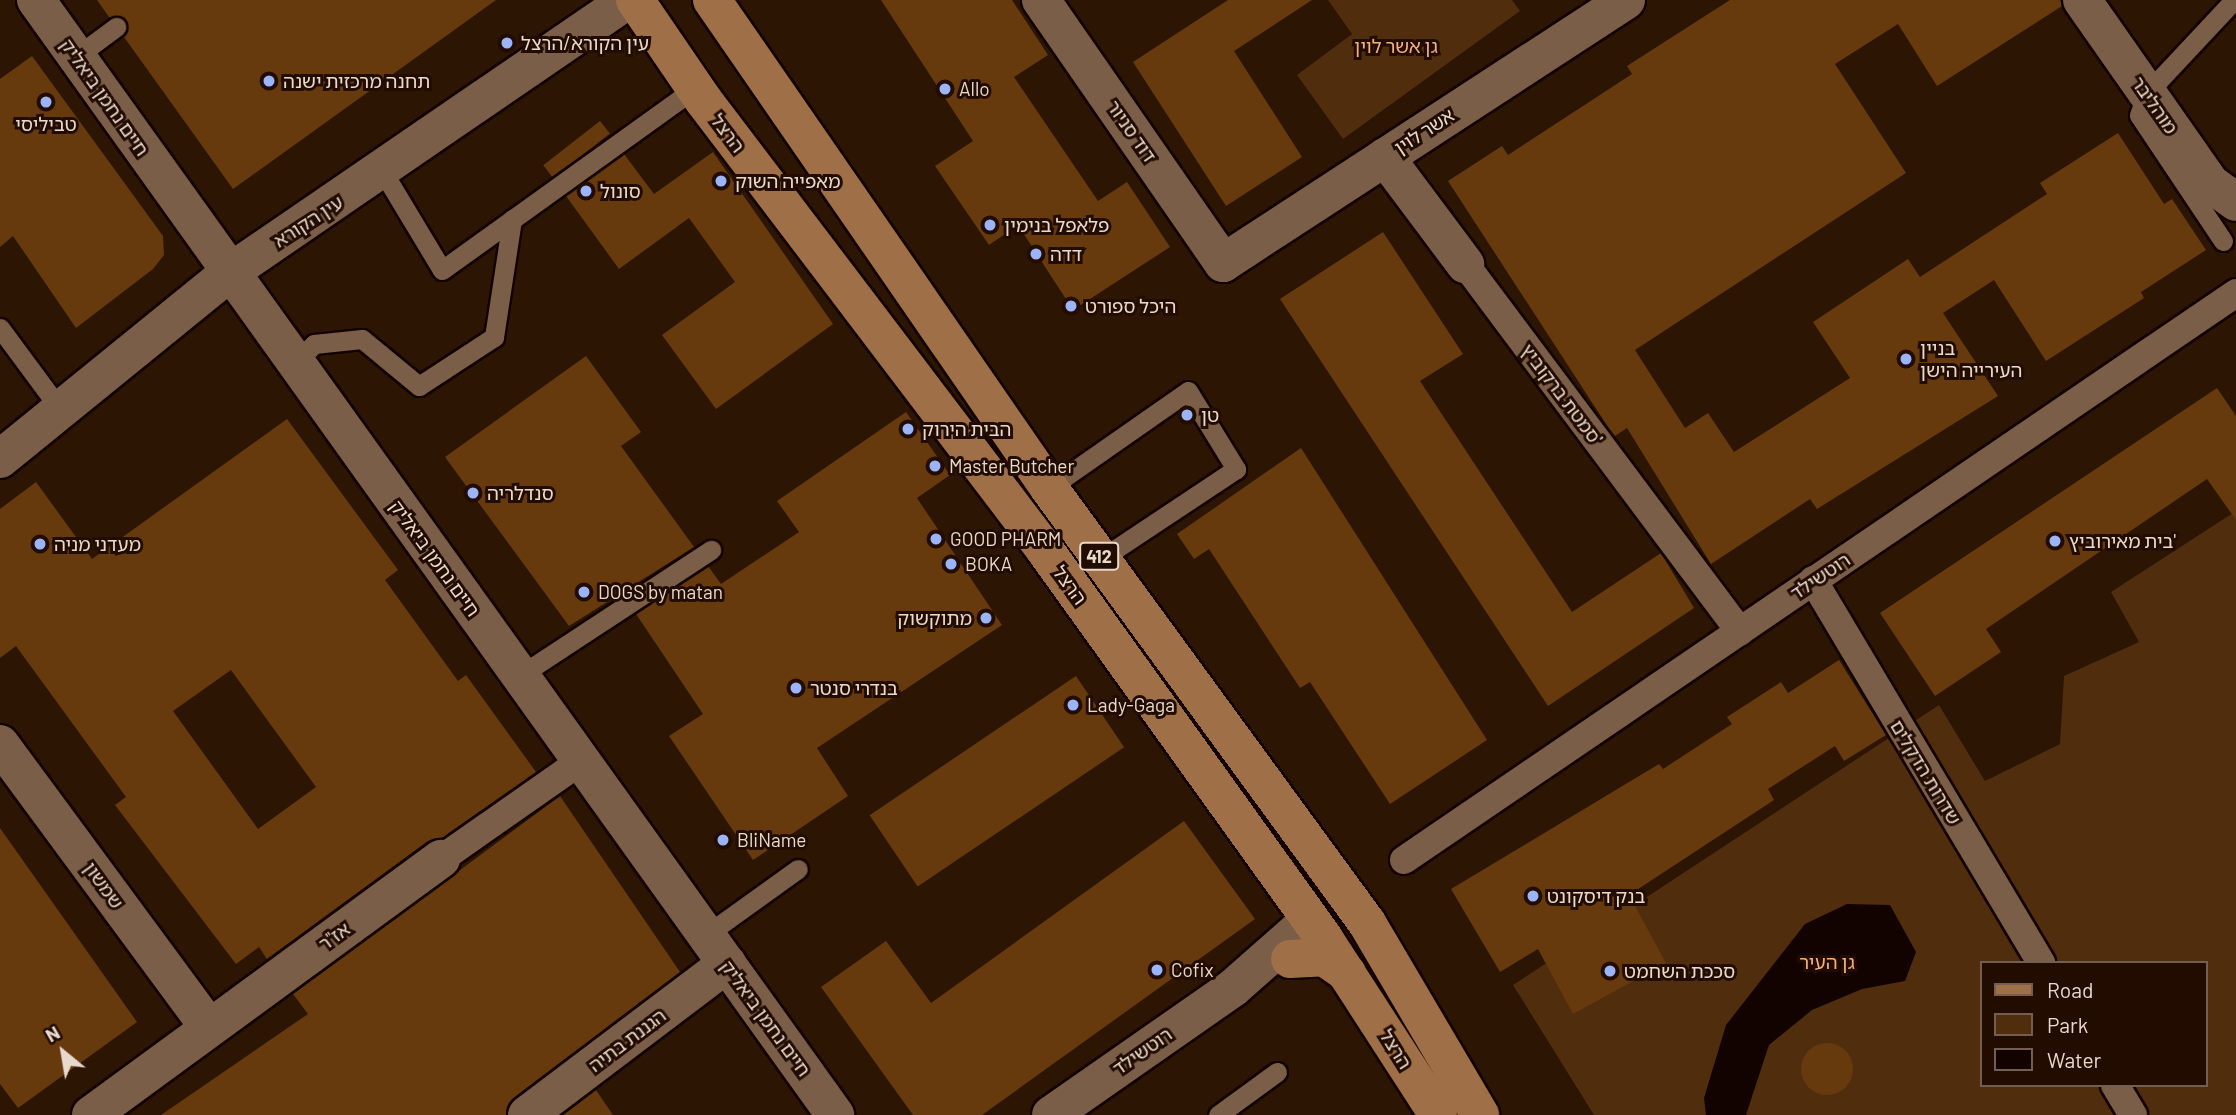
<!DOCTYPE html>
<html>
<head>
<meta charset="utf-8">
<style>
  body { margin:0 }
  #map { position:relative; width:2236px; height:1115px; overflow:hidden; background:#2c1502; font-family:Barlow,"Noto Sans Hebrew",sans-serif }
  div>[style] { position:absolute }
  .green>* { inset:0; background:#4f2d0d }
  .water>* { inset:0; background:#130300 }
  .building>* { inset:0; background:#673a0e; transform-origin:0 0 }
  .round { border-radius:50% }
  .roads { filter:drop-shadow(2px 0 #130200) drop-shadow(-2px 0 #130200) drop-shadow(0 2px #130200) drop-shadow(0 -2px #130200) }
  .service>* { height:19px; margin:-9.5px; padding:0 9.5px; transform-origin:9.5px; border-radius:9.5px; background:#7a5e48 }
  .pedestrian>* { height:28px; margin:-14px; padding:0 14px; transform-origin:14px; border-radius:14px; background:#7a5e48 }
  .minor>* { height:38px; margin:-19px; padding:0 19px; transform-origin:19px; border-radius:19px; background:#7a5e48 }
  .tertiary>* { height:38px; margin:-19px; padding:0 19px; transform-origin:19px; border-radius:19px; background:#7a5e48 }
  .primary>* { height:38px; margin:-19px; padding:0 19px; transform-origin:19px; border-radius:19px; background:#9f6f47 }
  .dots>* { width:19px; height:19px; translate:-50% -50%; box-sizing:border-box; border:4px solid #220c00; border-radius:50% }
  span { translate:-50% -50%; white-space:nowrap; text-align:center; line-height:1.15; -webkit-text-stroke:6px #220c00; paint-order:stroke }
  .shield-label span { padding:2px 5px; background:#220c00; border:2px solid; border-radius:5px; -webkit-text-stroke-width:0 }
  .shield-label { font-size:18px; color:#e9d9cc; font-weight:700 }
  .poi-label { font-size:19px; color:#e9d9cc }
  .left { translate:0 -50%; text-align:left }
  .right { translate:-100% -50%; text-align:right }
  .park-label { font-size:19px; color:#f4af77 }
  .street-label { font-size:19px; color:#e9d9cc }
  .legend { position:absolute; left:1980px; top:961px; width:228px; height:126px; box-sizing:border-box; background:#220c00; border:2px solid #725e52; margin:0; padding:9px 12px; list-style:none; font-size:21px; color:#e9d9cc }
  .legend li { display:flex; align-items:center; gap:14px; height:35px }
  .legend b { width:35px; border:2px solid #725e52 }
  .north { position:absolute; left:28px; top:1017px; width:70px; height:70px; -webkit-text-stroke:5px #220c00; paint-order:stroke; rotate:330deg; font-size:19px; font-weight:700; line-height:28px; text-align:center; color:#e9d9cc }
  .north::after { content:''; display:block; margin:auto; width:24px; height:32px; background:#e9d9cc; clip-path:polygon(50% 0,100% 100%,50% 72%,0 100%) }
</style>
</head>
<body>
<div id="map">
  <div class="green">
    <div style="clip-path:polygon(1328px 0,1512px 0,1520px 11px,1343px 139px,1297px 75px,1352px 34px)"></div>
    <div style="clip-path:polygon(evenodd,2236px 511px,2236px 1115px,1594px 1115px,1513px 985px,1939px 705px,1985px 781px,2060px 744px,2064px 676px,2139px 642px,2111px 592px,2236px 511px,1982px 963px,2206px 963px,2206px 1085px,1982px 1085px,1982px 963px)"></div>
  </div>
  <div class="water">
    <div style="clip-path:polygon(1847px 904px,1890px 905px,1916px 952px,1905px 981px,1862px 989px,1812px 1010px,1769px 1045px,1746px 1115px,1706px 1115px,1704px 1098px,1726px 1025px,1805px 924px)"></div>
  </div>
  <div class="building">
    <div style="clip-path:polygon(97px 0,496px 0,233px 189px,124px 37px,126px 20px,109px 17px)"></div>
    <div style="clip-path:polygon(881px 0,1012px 0,1048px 55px,1014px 77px,1098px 201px,1127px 182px,1170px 247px,1073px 310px,1018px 225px,989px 245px,935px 166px,973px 141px)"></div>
    <div style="clip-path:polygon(1228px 0,1312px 0,1234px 51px,1302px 157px,1226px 206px,1133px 62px)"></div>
    <div style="clip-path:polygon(1730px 0,2060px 0,2062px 6px,1937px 86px,1898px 24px,1835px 64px,1906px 173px,1635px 350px,1685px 428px,1708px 413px,1734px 452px,1850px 378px,1813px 322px,1908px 259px,1920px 277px,2047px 194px,2040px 183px,2118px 133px,2164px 204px,2172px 199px,2206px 250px,2141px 292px,2144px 298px,2046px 361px,1994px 280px,1943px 313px,1998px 396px,1817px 509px,1810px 499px,1711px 564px,1627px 428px,1615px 436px,1608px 427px,1448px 181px,1502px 146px,1508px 155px,1632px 74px,1627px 66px)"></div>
    <div style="clip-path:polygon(32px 56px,163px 236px,164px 255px,153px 269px,76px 328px,13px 236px,0 247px,0 79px)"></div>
    <div style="left:600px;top:121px;width:16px;height:72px;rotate:52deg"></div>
    <div style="clip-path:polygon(713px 152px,833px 324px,716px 409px,662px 335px,735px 282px,689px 218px,619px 269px,566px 196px,624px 154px,654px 194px)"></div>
    <div style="clip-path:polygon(1383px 232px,1463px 354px,1420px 381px,1572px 612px,1661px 553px,1694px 608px,1548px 706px,1280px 299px)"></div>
    <div style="clip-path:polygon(586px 356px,641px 432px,621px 446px,694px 547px,569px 626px,445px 457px)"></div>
    <div style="clip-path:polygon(2217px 388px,2236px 416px,2236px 520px,2207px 479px,1986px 629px,2001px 652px,1935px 696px,1880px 613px)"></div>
    <div style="clip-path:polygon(906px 412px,950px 475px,917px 498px,1002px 625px,817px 748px,848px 796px,753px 860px,669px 736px,703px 714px,636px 614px,708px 566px,721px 584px,799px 532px,777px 501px)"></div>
    <div style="clip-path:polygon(evenodd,287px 419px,398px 570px,385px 580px,458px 681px,466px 675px,536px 772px,442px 838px,428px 841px,267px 959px,259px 947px,236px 964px,115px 805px,126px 797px,16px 646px,0 658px,0 509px,36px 482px,92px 559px,287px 419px,231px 670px,316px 787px,258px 829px,173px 711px,231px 670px)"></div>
    <div style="clip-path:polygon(1301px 448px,1487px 740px,1390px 804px,1310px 682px,1300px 688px,1209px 549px,1194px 559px,1177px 534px)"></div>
    <div style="clip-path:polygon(1839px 660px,1886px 735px,1844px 761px,1835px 746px,1768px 789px,1774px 800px,1629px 895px,1666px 963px,1573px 1014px,1538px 949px,1500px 972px,1451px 889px,1659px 764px,1663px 769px,1732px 724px,1727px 717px,1781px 682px,1788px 693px)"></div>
    <div style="left:1076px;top:676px;width:86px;height:249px;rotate:56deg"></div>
    <div style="clip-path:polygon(560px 796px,680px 972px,514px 1098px,506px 1115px,161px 1115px,308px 1014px,293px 994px)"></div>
    <div style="clip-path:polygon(1184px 821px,1255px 919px,982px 1115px,913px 1115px,821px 987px,886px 941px,931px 1003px)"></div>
    <div style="clip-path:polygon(0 828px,137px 1022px,18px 1108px,0 1084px)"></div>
    <div class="round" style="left:1801px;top:1043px;width:52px;height:52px"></div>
    <div style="clip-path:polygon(596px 1090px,613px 1115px,563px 1115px)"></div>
  </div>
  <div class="roads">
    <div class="service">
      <div style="left:77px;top:56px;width:49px;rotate:-36.6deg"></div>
      <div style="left:383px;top:172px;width:114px;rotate:59deg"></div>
      <div style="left:442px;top:270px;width:302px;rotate:-35.7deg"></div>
      <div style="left:687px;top:94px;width:15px;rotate:23deg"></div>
      <div style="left:2223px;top:241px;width:151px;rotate:-123.7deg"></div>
      <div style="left:2139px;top:115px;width:23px;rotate:-70deg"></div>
      <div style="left:2147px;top:93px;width:127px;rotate:-46.9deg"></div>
      <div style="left:0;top:328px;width:101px;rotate:53.5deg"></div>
      <div style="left:295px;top:363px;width:27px;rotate:-45deg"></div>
      <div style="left:314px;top:344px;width:48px;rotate:-5.9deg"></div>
      <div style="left:362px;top:339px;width:74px;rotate:39.5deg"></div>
      <div style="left:419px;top:386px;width:90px;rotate:-33.2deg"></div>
      <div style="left:494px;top:337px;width:119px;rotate:-81.3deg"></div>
      <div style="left:1049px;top:488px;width:169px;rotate:-34.9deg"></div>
      <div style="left:1188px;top:391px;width:92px;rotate:58.4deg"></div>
      <div style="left:1236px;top:469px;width:161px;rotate:146.4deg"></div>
      <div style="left:519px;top:676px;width:230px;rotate:-33.3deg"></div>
      <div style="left:706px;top:935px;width:113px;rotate:-35.7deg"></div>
      <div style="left:1218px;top:1115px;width:73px;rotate:-36.1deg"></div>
    </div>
    <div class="pedestrian">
      <div style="left:1465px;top:264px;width:459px;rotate:53.2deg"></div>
      <div style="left:1813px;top:580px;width:446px;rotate:59.2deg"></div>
      <div style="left:441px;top:859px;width:171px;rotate:-35deg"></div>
      <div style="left:1404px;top:860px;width:1007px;rotate:-34.27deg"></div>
      <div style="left:2115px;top:1085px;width:35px;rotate:59deg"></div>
    </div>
    <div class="minor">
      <div style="left:36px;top:0;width:1372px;rotate:54.37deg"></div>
      <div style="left:1041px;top:0;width:320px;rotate:55.3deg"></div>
      <div style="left:1223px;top:263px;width:481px;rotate:-33.1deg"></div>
      <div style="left:2082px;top:0;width:223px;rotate:55deg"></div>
      <div style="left:2210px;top:183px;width:32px;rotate:36deg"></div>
      <div style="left:1385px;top:157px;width:134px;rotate:53.2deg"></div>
      <div style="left:0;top:459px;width:295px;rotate:-39.1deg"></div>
      <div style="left:229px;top:273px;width:483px;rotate:-34.4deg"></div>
      <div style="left:0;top:744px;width:350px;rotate:53.6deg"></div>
      <div style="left:91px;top:1115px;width:434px;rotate:-36.2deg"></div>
      <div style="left:527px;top:1115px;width:251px;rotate:-37.1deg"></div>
    </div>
    <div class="tertiary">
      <div style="left:1051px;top:1115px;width:222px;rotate:-34.9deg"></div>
      <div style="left:1233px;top:988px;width:103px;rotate:-41.4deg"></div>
    </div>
    <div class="primary">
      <div style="left:635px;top:0;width:122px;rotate:55.7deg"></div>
      <div style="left:704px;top:101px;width:564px;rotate:52.78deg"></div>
      <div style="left:1045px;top:550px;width:477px;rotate:54.3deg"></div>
      <div style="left:1323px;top:937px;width:212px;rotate:57.1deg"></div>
      <div style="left:712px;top:0;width:593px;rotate:55.37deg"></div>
      <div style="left:1049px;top:488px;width:539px;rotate:53.83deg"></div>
      <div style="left:1367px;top:923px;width:223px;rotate:59.5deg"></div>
      <div style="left:1290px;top:959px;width:34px;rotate:-3deg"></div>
      <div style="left:1324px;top:957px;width:28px;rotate:35deg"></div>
    </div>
  </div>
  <div class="dots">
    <div style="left:507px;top:43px;background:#9cb4fd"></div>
    <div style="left:269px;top:81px;background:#9cb4fd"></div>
    <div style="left:945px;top:89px;background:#9cb4fd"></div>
    <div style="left:46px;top:102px;background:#9cb4fd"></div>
    <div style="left:721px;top:181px;background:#9cb4fd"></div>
    <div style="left:586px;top:191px;background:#9cb4fd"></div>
    <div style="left:990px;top:225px;background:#9cb4fd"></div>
    <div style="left:1036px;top:254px;background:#9cb4fd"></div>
    <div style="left:1071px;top:306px;background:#9cb4fd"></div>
    <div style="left:1906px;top:359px;background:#9cb4fd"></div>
    <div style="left:1187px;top:415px;background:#9cb4fd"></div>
    <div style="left:908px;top:429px;background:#9cb4fd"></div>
    <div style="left:935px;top:466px;background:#9cb4fd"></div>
    <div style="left:473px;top:493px;background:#9cb4fd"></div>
    <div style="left:936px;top:539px;background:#9cb4fd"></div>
    <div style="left:2055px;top:541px;background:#9cb4fd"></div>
    <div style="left:40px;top:544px;background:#9cb4fd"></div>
    <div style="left:951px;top:564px;background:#9cb4fd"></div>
    <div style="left:584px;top:592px;background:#9cb4fd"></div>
    <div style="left:986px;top:618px;background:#9cb4fd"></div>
    <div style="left:796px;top:688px;background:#9cb4fd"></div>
    <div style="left:1073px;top:705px;background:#9cb4fd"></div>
    <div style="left:723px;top:840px;background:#9cb4fd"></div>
    <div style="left:1533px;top:896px;background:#9cb4fd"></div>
    <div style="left:1157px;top:970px;background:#9cb4fd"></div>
    <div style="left:1610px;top:971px;background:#9cb4fd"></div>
  </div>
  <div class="shield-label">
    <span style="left:1099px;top:556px">412</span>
  </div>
  <div class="poi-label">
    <span class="left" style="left:521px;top:43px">עין הקורא/הרצל</span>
    <span class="left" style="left:283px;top:81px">תחנה מרכזית ישנה</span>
    <span class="left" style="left:959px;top:89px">Allo</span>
    <span style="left:46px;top:124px">טביליסי</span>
    <span class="left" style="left:735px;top:181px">מאפייה השוק</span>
    <span class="left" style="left:600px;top:191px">סונול</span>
    <span class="left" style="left:1004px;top:225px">פלאפל בנימין</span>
    <span class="left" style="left:1050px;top:254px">דדה</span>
    <span class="left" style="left:1085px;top:306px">היכל ספורט</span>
    <span class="left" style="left:1920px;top:359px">בניין<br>העירייה הישן</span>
    <span class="left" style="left:1201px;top:415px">טן</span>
    <span class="left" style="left:922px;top:429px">הבית הירוק</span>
    <span class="left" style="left:949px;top:466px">Master Butcher</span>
    <span class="left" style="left:487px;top:493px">סנדלריה</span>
    <span class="left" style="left:950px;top:539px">GOOD PHARM</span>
    <span class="left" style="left:2069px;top:541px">בית מאירוביץ'</span>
    <span class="left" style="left:54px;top:544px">מעדני מניה</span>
    <span class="left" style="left:965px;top:564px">BOKA</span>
    <span class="left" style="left:598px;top:592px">DOGS by matan</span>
    <span class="right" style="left:972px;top:618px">מתוקשוק</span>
    <span class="left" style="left:810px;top:688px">בנדרי סנטר</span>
    <span class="left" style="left:1087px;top:705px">Lady-Gaga</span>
    <span class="left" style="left:737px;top:840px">BliName</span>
    <span class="left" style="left:1547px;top:896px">בנק דיסקונט</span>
    <span class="left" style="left:1171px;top:970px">Cofix</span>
    <span class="left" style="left:1624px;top:971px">סככת השחמט</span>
  </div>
  <div class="park-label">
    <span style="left:1396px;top:46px">גן אשר לוין</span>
    <span style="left:1827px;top:962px">גן העיר</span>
  </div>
  <div class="street-label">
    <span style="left:105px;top:97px;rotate:55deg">חיים נחמן ביאליק</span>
    <span style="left:2155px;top:105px;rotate:55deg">מוהליבר</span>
    <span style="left:1132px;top:131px;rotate:55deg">דוד סניור</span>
    <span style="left:1424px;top:131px;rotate:-33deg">אשר לוין</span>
    <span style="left:728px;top:133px;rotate:53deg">הרצל</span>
    <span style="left:308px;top:221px;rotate:-33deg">עין הקורא</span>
    <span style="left:1562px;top:394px;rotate:53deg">סמטת ברקוביץ'</span>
    <span style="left:435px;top:558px;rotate:54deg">חיים נחמן ביאליק</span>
    <span style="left:1820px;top:576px;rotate:-34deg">רוטשילד</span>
    <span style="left:1070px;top:585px;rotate:54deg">הרצל</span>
    <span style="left:1926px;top:772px;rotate:59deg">שדרות הדקלים</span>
    <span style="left:104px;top:885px;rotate:54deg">שמשון</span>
    <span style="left:334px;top:936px;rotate:-36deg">אז"ר</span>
    <span style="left:766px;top:1018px;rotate:54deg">חיים נחמן ביאליק</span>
    <span style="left:627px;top:1040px;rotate:-37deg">הגננת בתיה</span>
    <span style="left:1396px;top:1049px;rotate:58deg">הרצל</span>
    <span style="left:1142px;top:1051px;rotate:-35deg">רוטשילד</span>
  </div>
  <ul class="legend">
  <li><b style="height:9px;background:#9f6f47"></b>Road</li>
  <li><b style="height:19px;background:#4f2d0d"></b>Park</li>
  <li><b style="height:19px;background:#130300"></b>Water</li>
  </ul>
  <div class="north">N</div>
</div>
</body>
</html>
